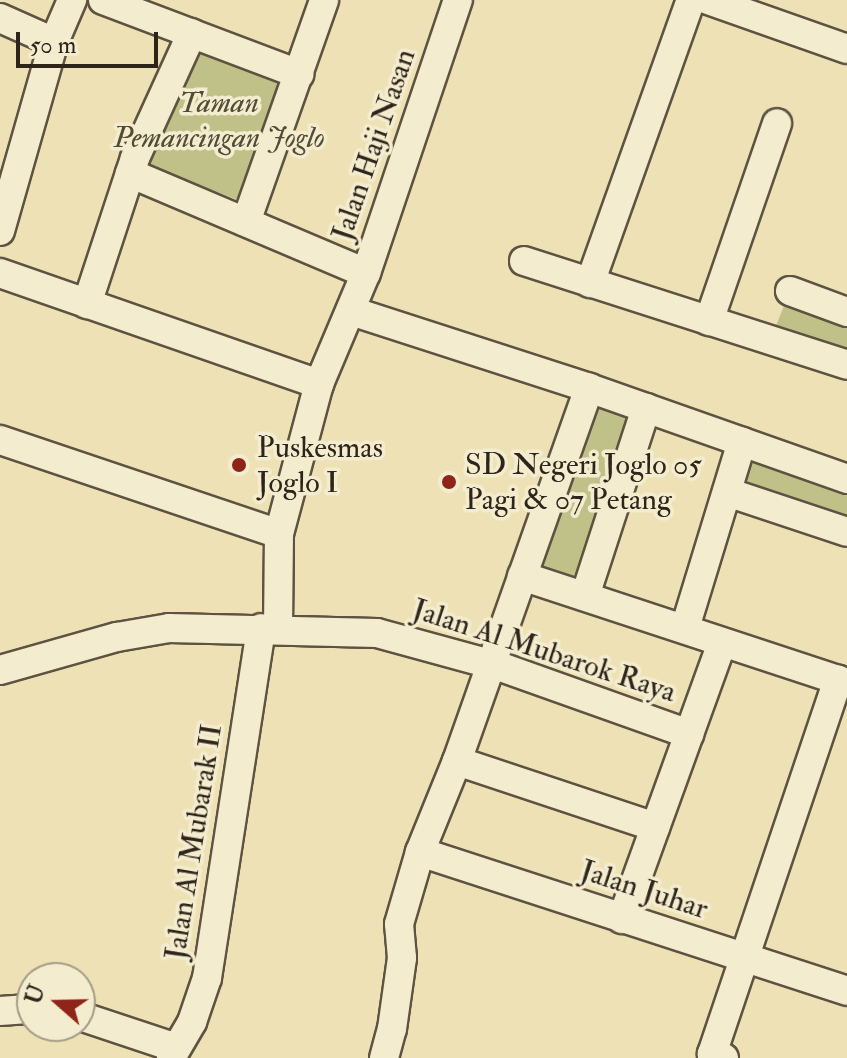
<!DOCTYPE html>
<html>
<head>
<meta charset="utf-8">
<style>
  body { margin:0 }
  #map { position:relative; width:847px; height:1058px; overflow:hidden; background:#eee1b5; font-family:"IM FELL Double Pica",serif }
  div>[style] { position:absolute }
  .green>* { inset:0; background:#c0c188; transform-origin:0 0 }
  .roads { filter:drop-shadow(2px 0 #5e5341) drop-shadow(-2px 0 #5e5341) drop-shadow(0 2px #5e5341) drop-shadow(0 -2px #5e5341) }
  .minor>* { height:28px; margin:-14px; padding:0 14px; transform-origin:14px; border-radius:14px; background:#f4eccf }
  .dots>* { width:22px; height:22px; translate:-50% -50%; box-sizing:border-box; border:4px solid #f4eccf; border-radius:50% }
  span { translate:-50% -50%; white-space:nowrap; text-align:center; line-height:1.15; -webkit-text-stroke:7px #f4eccf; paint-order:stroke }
  .park-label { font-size:30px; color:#524b36; font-style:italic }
  .street-label { font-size:30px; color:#2e241a }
  .poi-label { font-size:30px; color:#2e241a }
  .left { translate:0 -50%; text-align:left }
  .north { position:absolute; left:16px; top:962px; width:80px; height:80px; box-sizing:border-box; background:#f4eccf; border:2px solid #a59c87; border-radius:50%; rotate:290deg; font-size:22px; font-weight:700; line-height:32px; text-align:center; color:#2e241a }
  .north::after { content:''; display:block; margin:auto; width:28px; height:36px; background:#8f2418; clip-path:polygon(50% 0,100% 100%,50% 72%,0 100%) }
  .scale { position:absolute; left:16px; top:32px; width:142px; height:36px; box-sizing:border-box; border:4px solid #2e241a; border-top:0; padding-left:10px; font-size:24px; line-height:28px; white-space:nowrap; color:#2e241a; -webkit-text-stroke:6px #f4eccf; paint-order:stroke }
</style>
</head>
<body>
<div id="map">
  <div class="green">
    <div style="left:188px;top:35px;width:116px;height:136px;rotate:21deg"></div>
    <div style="clip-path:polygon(790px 291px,847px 311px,847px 372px,769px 343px)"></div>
    <div style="clip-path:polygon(589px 388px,646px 408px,576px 593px,531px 578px)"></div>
    <div style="clip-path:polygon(742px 442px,847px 479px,847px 532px,727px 492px)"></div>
  </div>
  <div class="roads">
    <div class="minor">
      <div style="left:103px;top:0;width:210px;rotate:20.7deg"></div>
      <div style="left:708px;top:0;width:147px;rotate:19.4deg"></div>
      <div style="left:0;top:18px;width:59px;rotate:24deg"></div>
      <div style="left:130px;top:173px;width:256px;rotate:23deg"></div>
      <div style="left:246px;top:222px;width:235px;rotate:-70.6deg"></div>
      <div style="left:0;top:231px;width:197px;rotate:-74.1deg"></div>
      <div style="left:54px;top:42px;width:46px;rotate:-66.8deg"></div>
      <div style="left:524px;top:261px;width:339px;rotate:17.8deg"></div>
      <div style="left:0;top:273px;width:338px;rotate:19.2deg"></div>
      <div style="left:590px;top:283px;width:300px;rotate:-70.4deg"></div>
      <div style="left:790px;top:291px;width:61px;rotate:20.2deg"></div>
      <div style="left:87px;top:304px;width:154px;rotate:-71.8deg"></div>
      <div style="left:135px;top:158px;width:137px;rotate:-65.5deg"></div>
      <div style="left:351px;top:311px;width:250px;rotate:17.9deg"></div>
      <div style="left:589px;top:388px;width:274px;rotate:19.4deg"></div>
      <div style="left:709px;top:321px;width:209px;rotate:-71deg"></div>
      <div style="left:0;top:440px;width:294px;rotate:18.6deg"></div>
      <div style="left:727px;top:492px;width:126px;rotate:18.4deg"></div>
      <div style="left:522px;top:576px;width:342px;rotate:18.2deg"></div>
      <div style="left:585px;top:596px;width:198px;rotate:-72deg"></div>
      <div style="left:685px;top:628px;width:195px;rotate:-73deg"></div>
      <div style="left:278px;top:629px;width:95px;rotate:-89.4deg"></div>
      <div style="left:279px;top:534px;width:155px;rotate:-75.1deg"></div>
      <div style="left:319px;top:384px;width:121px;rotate:-67.1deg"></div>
      <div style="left:366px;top:273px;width:288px;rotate:-71.4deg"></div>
      <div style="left:0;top:670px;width:122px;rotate:-15.8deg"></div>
      <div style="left:117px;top:637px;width:53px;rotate:-9.8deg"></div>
      <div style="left:169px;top:628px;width:208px;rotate:1.4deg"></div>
      <div style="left:377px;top:633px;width:129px;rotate:15.3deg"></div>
      <div style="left:501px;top:667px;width:200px;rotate:19.6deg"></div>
      <div style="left:457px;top:761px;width:209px;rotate:18.4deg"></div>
      <div style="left:420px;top:852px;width:449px;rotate:18deg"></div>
      <div style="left:622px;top:919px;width:294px;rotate:-70.1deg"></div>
      <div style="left:0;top:1011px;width:32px;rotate:-4deg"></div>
      <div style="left:80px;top:1016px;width:101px;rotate:18.4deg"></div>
      <div style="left:171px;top:1058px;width:42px;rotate:-59.7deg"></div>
      <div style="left:192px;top:1022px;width:46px;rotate:-71.2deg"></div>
      <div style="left:207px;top:978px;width:354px;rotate:-81.2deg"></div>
      <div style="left:384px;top:1058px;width:30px;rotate:-75deg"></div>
      <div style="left:392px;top:1029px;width:72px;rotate:-82deg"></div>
      <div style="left:402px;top:958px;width:34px;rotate:-95deg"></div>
      <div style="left:399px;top:924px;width:75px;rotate:-73.7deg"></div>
      <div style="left:420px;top:852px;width:98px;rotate:-67.9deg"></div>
      <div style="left:457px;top:761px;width:396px;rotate:-70.5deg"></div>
      <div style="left:724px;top:1058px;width:13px;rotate:-162deg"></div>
      <div style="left:712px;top:1054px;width:395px;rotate:-71.4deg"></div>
    </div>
  </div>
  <div class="dots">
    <div style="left:239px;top:465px;background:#8f2418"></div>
    <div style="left:449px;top:482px;background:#8f2418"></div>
  </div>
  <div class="park-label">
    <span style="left:219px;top:120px">Taman<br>Pemancingan Joglo</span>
  </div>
  <div class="street-label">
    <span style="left:374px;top:145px;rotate:-71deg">Jalan Haji Nasan</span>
    <span style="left:544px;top:651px;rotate:18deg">Jalan Al Mubarok Raya</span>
    <span style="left:194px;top:842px;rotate:-81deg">Jalan Al Mubarak II</span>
    <span style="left:644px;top:890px;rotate:18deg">Jalan Juhar</span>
  </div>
  <div class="poi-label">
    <span class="left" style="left:257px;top:465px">Puskesmas<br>Joglo I</span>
    <span class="left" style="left:465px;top:482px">SD Negeri Joglo 05<br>Pagi &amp; 07 Petang</span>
  </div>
  <div class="north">U</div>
  <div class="scale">50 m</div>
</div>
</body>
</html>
